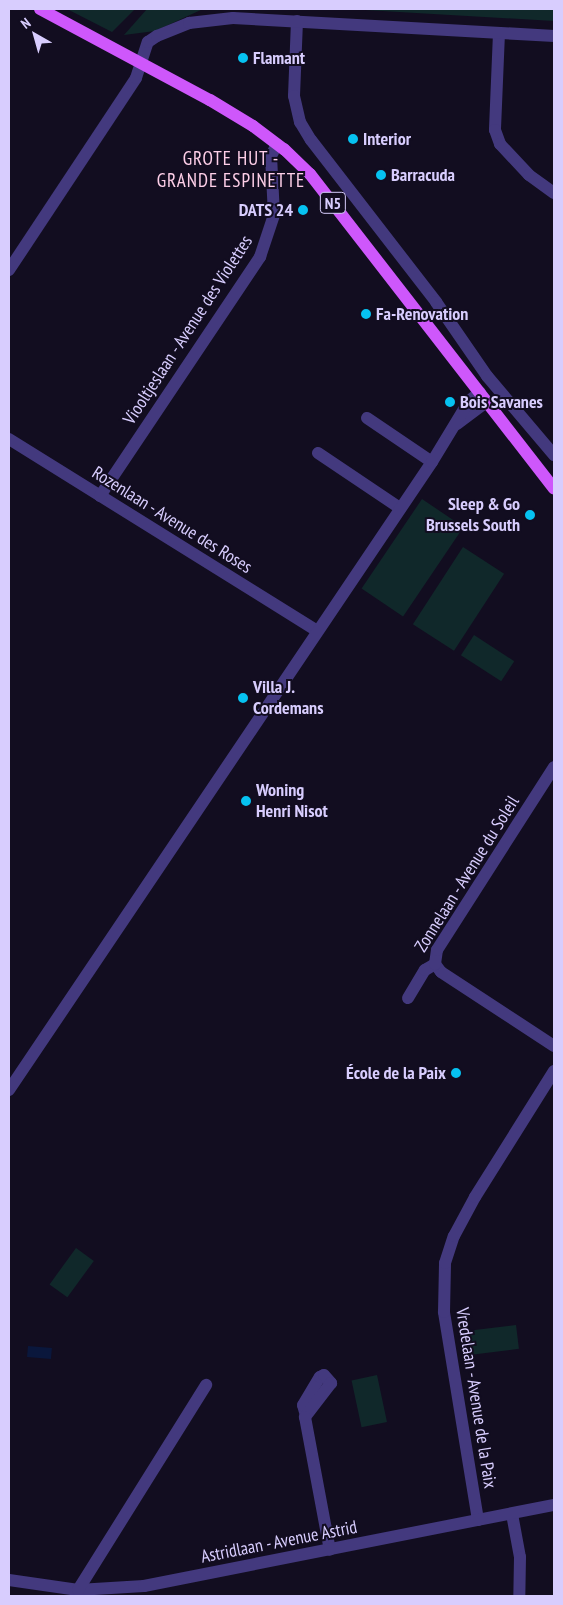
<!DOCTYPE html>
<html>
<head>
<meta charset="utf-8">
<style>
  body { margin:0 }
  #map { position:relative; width:563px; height:1605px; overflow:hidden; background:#120d20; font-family:"PT Sans Narrow",sans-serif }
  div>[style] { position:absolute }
  .green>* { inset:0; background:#10282a; transform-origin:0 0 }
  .water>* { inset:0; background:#0a173c; transform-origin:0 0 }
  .minor>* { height:12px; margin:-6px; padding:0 6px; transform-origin:6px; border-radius:6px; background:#43397e }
  .major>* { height:12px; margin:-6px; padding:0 6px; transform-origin:6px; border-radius:6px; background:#ce57fb }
  .dots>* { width:14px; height:14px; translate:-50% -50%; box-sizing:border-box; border:2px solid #120d20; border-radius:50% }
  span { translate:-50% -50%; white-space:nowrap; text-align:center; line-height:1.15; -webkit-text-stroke:4px #120d20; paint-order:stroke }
  .shield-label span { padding:1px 4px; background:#120d20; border:1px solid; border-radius:4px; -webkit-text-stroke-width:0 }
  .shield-label { font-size:16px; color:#d8cdfe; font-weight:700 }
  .poi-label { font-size:18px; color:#d8cdfe; font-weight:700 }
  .left { translate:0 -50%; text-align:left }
  .right { translate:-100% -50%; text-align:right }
  .street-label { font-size:18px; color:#d8cdfe }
  .neighbourhood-label { font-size:19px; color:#fecfe8; letter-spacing:1px }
  .frame { position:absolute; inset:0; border:10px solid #d8cdfe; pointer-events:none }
  .north { position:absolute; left:10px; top:10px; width:50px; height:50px; -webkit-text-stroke:4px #120d20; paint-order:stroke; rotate:322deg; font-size:14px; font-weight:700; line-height:20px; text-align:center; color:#d8cdfe }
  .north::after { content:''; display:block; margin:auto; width:18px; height:22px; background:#d8cdfe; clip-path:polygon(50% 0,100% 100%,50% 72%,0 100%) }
</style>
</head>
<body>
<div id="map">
  <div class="green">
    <div style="clip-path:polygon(67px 9px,135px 9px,112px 32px)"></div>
    <div style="clip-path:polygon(147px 9px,203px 9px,155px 31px,124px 35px)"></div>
    <div style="clip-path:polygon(348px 9px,554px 9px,554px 21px)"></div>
    <div style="left:422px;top:499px;width:50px;height:108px;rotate:34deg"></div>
    <div style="left:463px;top:547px;width:49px;height:92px;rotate:33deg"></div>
    <div style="left:474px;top:635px;width:48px;height:24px;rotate:33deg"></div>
    <div style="left:76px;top:1248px;width:22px;height:45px;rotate:36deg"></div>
    <div style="left:516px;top:1325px;width:24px;height:54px;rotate:83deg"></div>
    <div style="left:377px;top:1375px;width:48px;height:26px;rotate:78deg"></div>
  </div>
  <div class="water">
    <div style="left:28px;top:1346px;width:24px;height:11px;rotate:5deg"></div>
  </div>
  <div class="minor">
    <div style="left:297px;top:21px;width:75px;rotate:92.3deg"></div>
    <div style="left:294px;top:96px;width:27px;rotate:77deg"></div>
    <div style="left:300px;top:122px;width:21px;rotate:59deg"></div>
    <div style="left:311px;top:140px;width:205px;rotate:52.3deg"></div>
    <div style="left:436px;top:302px;width:90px;rotate:55.4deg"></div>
    <div style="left:487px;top:376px;width:104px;rotate:49.7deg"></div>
    <div style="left:499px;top:33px;width:97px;rotate:92.4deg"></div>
    <div style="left:495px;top:130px;width:15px;rotate:70deg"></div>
    <div style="left:500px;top:144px;width:42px;rotate:46.9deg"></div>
    <div style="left:529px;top:175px;width:31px;rotate:36deg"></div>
    <div style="left:9px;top:270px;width:230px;rotate:-56.5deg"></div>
    <div style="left:136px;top:78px;width:38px;rotate:-72deg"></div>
    <div style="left:148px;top:42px;width:11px;rotate:-34deg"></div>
    <div style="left:157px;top:36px;width:35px;rotate:-22deg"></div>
    <div style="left:189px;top:23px;width:44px;rotate:-6.5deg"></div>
    <div style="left:233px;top:18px;width:322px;rotate:3.2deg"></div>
    <div style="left:367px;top:418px;width:78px;rotate:34.1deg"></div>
    <div style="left:457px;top:424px;width:38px;rotate:-37deg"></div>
    <div style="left:9px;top:439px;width:362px;rotate:31.9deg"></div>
    <div style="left:318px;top:453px;width:99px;rotate:33.9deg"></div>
    <div style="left:100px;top:496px;width:288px;rotate:-56.2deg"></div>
    <div style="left:260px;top:257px;width:44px;rotate:-71.6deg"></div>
    <div style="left:274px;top:215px;width:59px;rotate:-92.9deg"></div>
    <div style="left:271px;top:156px;width:13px;rotate:-63deg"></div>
    <div style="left:435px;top:964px;width:10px;rotate:53deg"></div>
    <div style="left:441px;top:972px;width:135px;rotate:33.2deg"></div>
    <div style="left:408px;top:998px;width:33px;rotate:-59deg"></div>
    <div style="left:425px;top:970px;width:12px;rotate:-31deg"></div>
    <div style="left:435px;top:964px;width:14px;rotate:-82deg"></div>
    <div style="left:437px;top:950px;width:217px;rotate:-57.4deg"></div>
    <div style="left:9px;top:1090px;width:757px;rotate:-56.04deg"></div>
    <div style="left:432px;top:462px;width:71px;rotate:-58.8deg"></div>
    <div style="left:469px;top:401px;width:14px;rotate:-39deg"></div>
    <div style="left:305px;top:1412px;width:7px;rotate:-106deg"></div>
    <div style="left:303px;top:1405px;width:33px;rotate:-59deg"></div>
    <div style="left:320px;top:1377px;width:4px;rotate:-27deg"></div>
    <div style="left:324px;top:1375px;width:11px;rotate:49deg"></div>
    <div style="left:331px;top:1383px;width:43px;rotate:127.4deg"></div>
    <div style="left:305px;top:1417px;width:135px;rotate:79.4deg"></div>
    <div style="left:512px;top:1514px;width:44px;rotate:79.5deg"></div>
    <div style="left:520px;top:1557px;width:39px;rotate:91deg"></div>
    <div style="left:478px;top:1520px;width:211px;rotate:-99.3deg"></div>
    <div style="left:444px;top:1312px;width:49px;rotate:-88.8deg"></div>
    <div style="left:445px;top:1263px;width:28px;rotate:-72deg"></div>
    <div style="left:454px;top:1236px;width:44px;rotate:-61.7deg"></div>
    <div style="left:475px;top:1197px;width:149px;rotate:-57.9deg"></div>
    <div style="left:9px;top:1580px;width:70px;rotate:8.2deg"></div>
    <div style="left:78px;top:1590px;width:66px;rotate:-3.5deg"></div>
    <div style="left:144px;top:1586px;width:418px;rotate:-11.2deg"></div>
    <div style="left:78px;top:1590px;width:242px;rotate:-58deg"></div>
  </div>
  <div class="major">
    <div style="left:40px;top:9px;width:193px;rotate:28.2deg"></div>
    <div style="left:210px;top:100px;width:50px;rotate:31.2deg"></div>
    <div style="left:253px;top:126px;width:39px;rotate:37deg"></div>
    <div style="left:284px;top:149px;width:36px;rotate:44deg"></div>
    <div style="left:310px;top:174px;width:398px;rotate:52.2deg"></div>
  </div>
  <div class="dots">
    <div style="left:243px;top:58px;background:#06c2f1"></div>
    <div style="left:353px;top:139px;background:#06c2f1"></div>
    <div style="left:381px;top:175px;background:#06c2f1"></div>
    <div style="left:303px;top:210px;background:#06c2f1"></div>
    <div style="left:366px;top:314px;background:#06c2f1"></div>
    <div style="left:450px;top:402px;background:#06c2f1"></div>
    <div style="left:530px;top:515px;background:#06c2f1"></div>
    <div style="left:243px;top:698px;background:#06c2f1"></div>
    <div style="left:246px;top:801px;background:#06c2f1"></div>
    <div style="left:456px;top:1073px;background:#06c2f1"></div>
  </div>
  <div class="shield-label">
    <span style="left:333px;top:203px">N5</span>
  </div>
  <div class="poi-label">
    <span class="left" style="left:253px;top:58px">Flamant</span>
    <span class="left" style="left:363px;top:139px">Interior</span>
    <span class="left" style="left:391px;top:175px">Barracuda</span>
    <span class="right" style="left:293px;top:210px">DATS 24</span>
    <span class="left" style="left:376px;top:314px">Fa-Renovation</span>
    <span class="left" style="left:460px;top:402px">Bois Savanes</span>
    <span class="right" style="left:520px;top:515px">Sleep &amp; Go<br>Brussels South</span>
    <span class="left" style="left:253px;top:698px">Villa J.<br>Cordemans</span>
    <span class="left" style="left:256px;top:801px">Woning<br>Henri Nisot</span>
    <span class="right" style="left:446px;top:1073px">École de la Paix</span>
  </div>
  <div class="street-label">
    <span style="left:188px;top:330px;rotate:-57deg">Viooltjeslaan - Avenue des Violettes</span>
    <span style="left:172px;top:520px;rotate:32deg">Rozenlaan - Avenue des Roses</span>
    <span style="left:467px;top:874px;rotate:-58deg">Zonnelaan - Avenue du Soleil</span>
    <span style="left:476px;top:1398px;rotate:81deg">Vredelaan - Avenue de la Paix</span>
    <span style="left:279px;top:1542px;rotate:-11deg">Astridlaan - Avenue Astrid</span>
  </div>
  <div class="neighbourhood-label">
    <span style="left:231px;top:170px">GROTE HUT -<br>GRANDE ESPINETTE</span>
  </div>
  <div class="frame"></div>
  <div class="north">N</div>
</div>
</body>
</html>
